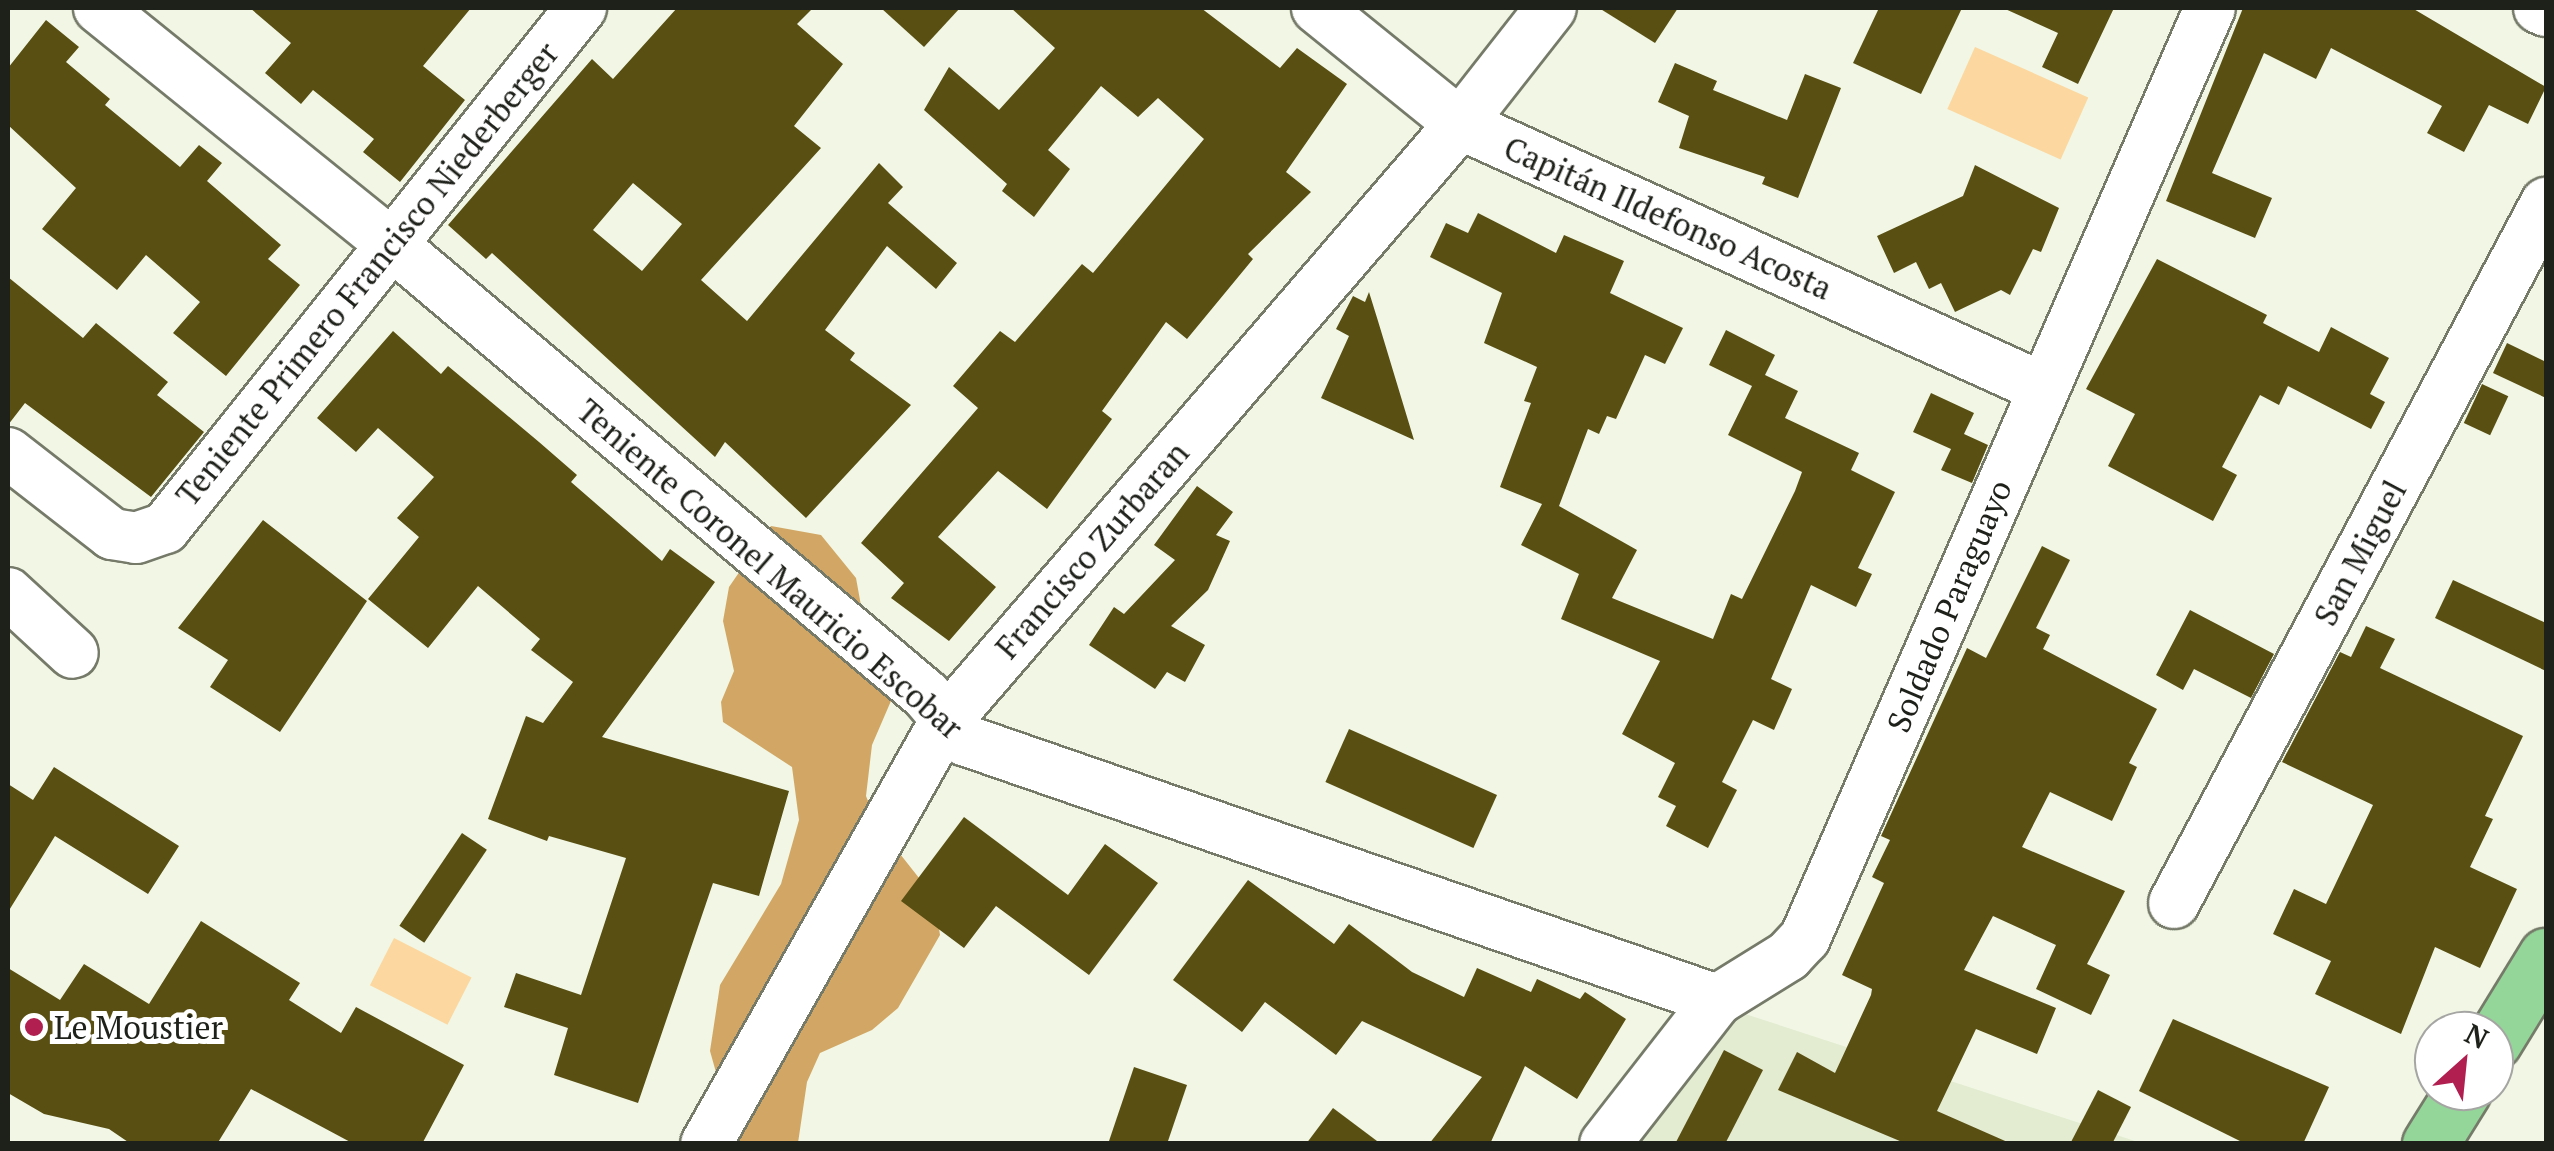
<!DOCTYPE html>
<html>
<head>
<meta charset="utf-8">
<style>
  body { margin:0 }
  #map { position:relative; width:2554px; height:1151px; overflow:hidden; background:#f1f7e4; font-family:"PT Serif",serif }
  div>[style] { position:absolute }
  .built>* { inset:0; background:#e3ebd1 }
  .green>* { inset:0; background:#fcd7a0; transform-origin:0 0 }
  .forest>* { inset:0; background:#d2a765 }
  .building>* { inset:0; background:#594f13; transform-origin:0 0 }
  .roads { filter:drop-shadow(2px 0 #757a69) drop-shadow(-2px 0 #757a69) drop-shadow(0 2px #757a69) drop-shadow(0 -2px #757a69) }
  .minor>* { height:50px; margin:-25px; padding:0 25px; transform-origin:25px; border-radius:25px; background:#fff }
  .major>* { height:55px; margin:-27.5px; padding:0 27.5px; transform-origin:27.5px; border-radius:27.5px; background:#94d699 }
  .dots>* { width:28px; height:28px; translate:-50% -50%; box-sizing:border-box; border:5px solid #fff; border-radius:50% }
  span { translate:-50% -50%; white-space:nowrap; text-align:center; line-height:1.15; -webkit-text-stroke:10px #fff; paint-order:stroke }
  .street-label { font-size:32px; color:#1e201a }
  .poi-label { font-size:32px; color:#1e201a }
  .left { translate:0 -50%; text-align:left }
  .frame { position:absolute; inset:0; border:10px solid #1e201a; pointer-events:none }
  .north { position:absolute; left:2414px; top:1011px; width:100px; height:100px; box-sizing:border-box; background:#fff; border:2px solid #a5a6a3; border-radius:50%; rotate:27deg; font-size:28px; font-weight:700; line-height:40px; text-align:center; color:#1e201a }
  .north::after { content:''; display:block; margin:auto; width:35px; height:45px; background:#b01f4f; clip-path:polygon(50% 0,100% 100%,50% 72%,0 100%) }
</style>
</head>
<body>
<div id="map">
  <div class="built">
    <div style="clip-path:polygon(1736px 1011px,2141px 1143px,1624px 1144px)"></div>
  </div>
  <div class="green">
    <div style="left:1975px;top:47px;width:124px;height:68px;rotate:24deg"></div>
    <div style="left:394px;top:938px;width:87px;height:53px;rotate:27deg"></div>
  </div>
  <div class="forest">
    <div style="clip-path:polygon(771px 526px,821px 535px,856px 578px,862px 611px,897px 687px,872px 745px,866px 796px,878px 826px,934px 897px,940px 935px,898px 1008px,872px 1030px,820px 1053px,807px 1082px,798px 1143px,711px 1143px,719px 1083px,710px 1051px,720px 985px,781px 884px,799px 820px,792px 767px,723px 722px,721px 702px,734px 671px,723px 621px,729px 587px)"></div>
  </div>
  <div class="building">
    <div style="clip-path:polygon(250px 8px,471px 8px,423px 66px,465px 100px,400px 182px,363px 152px,374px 139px,313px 90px,301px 104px,265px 73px,291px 43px)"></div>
    <div style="clip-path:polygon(evenodd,677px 8px,813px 8px,797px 24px,843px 64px,794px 126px,821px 148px,701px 280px,747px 321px,879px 163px,903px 187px,888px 203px,957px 263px,936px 289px,887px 246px,825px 330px,855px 353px,850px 360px,911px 405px,806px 518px,725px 442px,715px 457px,492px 253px,486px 259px,448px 225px,592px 59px,613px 79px,677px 8px,633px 183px,682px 224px,642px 271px,593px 230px,633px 183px)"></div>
    <div style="clip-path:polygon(881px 8px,960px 8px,924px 47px)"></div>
    <div style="clip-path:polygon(1011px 8px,1201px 8px,1280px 68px,1297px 48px,1347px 84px,1286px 172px,1311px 192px,1248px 254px,1253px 259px,1187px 339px,1166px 322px,1102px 411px,1112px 419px,1047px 509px,998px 471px,938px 537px,996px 587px,949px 641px,891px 598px,904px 583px,861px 543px,978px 408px,953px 386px,1000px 331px,1015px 342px,1082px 264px,1093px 273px,1204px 139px,1158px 98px,1138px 117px,1101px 86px,1048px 150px,1070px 169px,1034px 217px,1002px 191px,1007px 184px,924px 110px,949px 67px,999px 110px,1055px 48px)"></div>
    <div style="clip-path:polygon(1599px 8px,1678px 8px,1655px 43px)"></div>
    <div style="clip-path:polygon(1879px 8px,1962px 8px,1921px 94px,1853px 63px)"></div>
    <div style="clip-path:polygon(2003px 8px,2114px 8px,2078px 84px,2042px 67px,2058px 33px)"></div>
    <div style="clip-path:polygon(2243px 8px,2412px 8px,2546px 87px,2528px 124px,2489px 105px,2464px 152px,2427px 133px,2442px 106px,2331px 48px,2316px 79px,2264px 53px,2212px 173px,2272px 198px,2255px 238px,2166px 201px)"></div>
    <div style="clip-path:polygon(46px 20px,79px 47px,66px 62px,110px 99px,105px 105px,180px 167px,199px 145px,222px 163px,207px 181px,281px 245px,268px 259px,300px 285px,226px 376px,173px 333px,200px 302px,146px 255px,117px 290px,42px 229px,76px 188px,8px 125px,8px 68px)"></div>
    <div style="clip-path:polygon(1675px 63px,1717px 81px,1713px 90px,1787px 120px,1805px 74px,1841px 88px,1798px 198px,1762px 184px,1765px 177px,1679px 148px,1689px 116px,1658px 102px)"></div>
    <div style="clip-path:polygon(1975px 165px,2059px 208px,2041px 252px,2033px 249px,2010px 295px,2001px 290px,1955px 312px,1941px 283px,1929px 289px,1916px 262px,1894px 273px,1877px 236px,1963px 196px)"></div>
    <div style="clip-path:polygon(1478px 213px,1556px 253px,1564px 235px,1624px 261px,1610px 293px,1683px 328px,1665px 364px,1645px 355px,1616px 419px,1607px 416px,1599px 434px,1588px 429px,1559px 506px,1637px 550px,1612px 598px,1713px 639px,1731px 594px,1742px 599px,1795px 491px,1802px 472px,1728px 435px,1752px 386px,1709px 365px,1726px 330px,1775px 355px,1765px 375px,1798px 391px,1785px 418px,1859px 453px,1851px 470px,1895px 492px,1858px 568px,1872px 574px,1856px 607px,1811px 585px,1771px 679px,1792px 689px,1774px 730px,1753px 720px,1722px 782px,1737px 790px,1708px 848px,1666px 826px,1676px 806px,1658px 797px,1675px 763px,1622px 734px,1660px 661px,1561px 619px,1579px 574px,1521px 545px,1542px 504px,1500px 487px,1531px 403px,1524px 401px,1537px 367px,1484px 343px,1502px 293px,1430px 257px,1446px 223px,1468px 233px)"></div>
    <div style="clip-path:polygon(2157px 259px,2267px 315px,2263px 323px,2319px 352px,2331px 327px,2389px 358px,2370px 394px,2385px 402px,2371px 429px,2288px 386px,2279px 405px,2260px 395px,2222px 467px,2237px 475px,2213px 521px,2108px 466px,2135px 414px,2086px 389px)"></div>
    <div style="clip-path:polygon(8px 277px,83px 338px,96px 323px,168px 382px,157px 395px,204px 432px,151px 497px,25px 403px,8px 425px)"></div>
    <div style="clip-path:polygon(1369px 292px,1378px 321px,1414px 440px,1321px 398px,1349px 336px,1336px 329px,1353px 296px,1365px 302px)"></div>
    <div style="clip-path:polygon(393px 331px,441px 374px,448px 366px,539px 442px,577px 475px,571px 482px,662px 561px,670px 549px,715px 582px,602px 737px,789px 791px,759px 896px,713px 883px,638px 1103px,554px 1075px,568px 1028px,504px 1007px,516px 973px,581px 995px,626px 858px,549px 836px,547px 841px,488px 819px,526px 716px,543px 723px,573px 682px,531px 650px,540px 639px,478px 586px,428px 648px,368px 599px,419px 537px,397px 518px,434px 477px,378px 428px,356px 452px,317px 418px)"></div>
    <div style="clip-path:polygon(2507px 343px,2546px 362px,2546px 398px,2493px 373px)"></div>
    <div style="left:2482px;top:384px;width:29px;height:43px;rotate:25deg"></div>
    <div style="clip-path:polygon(1931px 393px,1974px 413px,1964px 434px,1988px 445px,1972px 483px,1941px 470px,1951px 449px,1913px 432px)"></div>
    <div style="clip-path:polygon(1197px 486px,1233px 512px,1216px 535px,1230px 541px,1208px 590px,1171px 626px,1205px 645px,1185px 682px,1167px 672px,1155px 689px,1089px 645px,1114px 607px,1124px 614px,1175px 560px,1154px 545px)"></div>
    <div style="clip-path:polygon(263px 520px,367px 601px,280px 732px,210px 687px,228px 660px,178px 628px)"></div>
    <div style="clip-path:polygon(2042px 546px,2070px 560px,2036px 628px,2050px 635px,2043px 649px,2157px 709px,2129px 763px,2137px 767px,2112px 821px,2050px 792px,2022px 847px,2125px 891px,2087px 964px,2110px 975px,2091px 1015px,2036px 989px,2056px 945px,1993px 916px,1964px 970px,2056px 1008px,2037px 1054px,1976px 1029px,1937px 1111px,2012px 1144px,1907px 1144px,1778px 1090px,1797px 1052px,1835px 1073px,1871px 995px,1872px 989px,1842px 975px,1884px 883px,1872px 877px,1890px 840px,1881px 836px,1967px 648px,1986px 658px)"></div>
    <div style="clip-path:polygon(2453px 580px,2546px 623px,2546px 671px,2435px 618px)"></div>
    <div style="clip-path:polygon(2190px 610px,2274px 654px,2251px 698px,2194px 669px,2183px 690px,2156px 675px)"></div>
    <div style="clip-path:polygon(2366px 626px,2395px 639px,2380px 668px,2523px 736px,2485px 816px,2493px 819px,2470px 867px,2517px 889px,2480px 968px,2435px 947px,2401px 1034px,2315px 994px,2331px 961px,2273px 934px,2294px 889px,2326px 904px,2373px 805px,2282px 762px,2340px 652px,2351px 657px)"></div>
    <div style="left:1349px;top:729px;width:162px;height:58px;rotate:24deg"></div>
    <div style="clip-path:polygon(54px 767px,179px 846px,148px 894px,55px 836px,8px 912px,8px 784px,33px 800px)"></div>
    <div style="clip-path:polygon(964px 817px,1068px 895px,1105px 844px,1158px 883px,1089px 975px,996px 906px,964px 948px,901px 901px)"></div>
    <div style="left:462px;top:833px;width:30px;height:112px;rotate:34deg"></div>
    <div style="clip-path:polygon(1248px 880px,1334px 944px,1349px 924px,1412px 972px,1464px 997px,1477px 968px,1531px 992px,1537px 979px,1580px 999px,1585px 992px,1626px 1019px,1577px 1099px,1525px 1066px,1490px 1144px,1429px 1144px,1482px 1077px,1362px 1021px,1336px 1055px,1265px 1002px,1242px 1032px,1173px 980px)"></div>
    <div style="clip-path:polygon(201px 921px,300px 983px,289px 1000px,341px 1033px,356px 1007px,464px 1065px,422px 1144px,354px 1144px,251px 1089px,217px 1144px,131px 1144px,109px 1129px,44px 1114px,8px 1093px,8px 968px,60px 1000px,84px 964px,149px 1004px)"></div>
    <div style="clip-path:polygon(2173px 1019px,2329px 1087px,2303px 1144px,2246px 1144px,2139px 1091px)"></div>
    <div style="clip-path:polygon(1724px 1050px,1763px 1070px,1725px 1144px,1675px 1144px)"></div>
    <div style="clip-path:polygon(1134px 1067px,1187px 1085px,1167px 1144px,1108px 1144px)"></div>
    <div style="clip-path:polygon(2098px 1090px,2131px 1107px,2112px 1144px,2070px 1144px)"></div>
    <div style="clip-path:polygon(1333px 1108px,1381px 1144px,1306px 1144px)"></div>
  </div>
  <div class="roads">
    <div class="minor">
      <div style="left:99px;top:8px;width:373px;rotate:38.9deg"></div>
      <div style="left:389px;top:242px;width:703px;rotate:40.15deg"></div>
      <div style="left:926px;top:695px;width:59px;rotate:49.8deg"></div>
      <div style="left:964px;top:740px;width:797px;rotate:19.05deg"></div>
      <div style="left:1317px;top:8px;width:184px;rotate:39deg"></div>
      <div style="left:1460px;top:124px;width:640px;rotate:24.36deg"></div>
      <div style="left:2539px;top:8px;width:8px;rotate:23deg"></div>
      <div style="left:8px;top:453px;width:132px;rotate:37.9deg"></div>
      <div style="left:112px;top:534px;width:24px;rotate:9deg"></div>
      <div style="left:136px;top:538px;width:31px;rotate:-19deg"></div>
      <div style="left:165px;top:528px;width:666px;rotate:-51.34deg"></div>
      <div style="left:8px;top:593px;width:88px;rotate:42.7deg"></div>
      <div style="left:2174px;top:903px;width:793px;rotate:-62.01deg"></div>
      <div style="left:706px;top:1144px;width:485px;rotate:-60.5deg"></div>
      <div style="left:945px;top:722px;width:789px;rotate:-49.26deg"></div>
      <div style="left:1460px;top:124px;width:147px;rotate:-51.9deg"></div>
      <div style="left:1605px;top:1144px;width:182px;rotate:-52.1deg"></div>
      <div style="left:1717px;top:1000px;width:84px;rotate:-31.8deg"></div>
      <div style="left:1788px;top:956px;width:25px;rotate:-47deg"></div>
      <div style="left:1805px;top:938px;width:1014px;rotate:-66.47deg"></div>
    </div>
    <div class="major">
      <div style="left:2494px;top:1041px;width:100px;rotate:-58.5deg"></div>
      <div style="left:2430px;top:1144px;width:62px;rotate:-58.1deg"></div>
    </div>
  </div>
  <div class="dots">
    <div style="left:34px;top:1027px;background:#b01f4f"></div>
  </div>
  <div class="street-label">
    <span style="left:1668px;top:218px;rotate:24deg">Capitán Ildefonso Acosta</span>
    <span style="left:367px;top:274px;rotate:-51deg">Teniente Primero Francisco Niederberger</span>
    <span style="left:1092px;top:550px;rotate:-49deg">Francisco Zurbaran</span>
    <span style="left:2360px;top:553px;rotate:-62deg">San Miguel</span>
    <span style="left:770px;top:569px;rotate:41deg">Teniente Coronel Mauricio Escobar</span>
    <span style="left:1949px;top:606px;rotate:-67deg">Soldado Paraguayo</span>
  </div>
  <div class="poi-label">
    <span class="left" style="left:54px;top:1027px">Le Moustier</span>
  </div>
  <div class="frame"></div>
  <div class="north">N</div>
</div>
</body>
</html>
